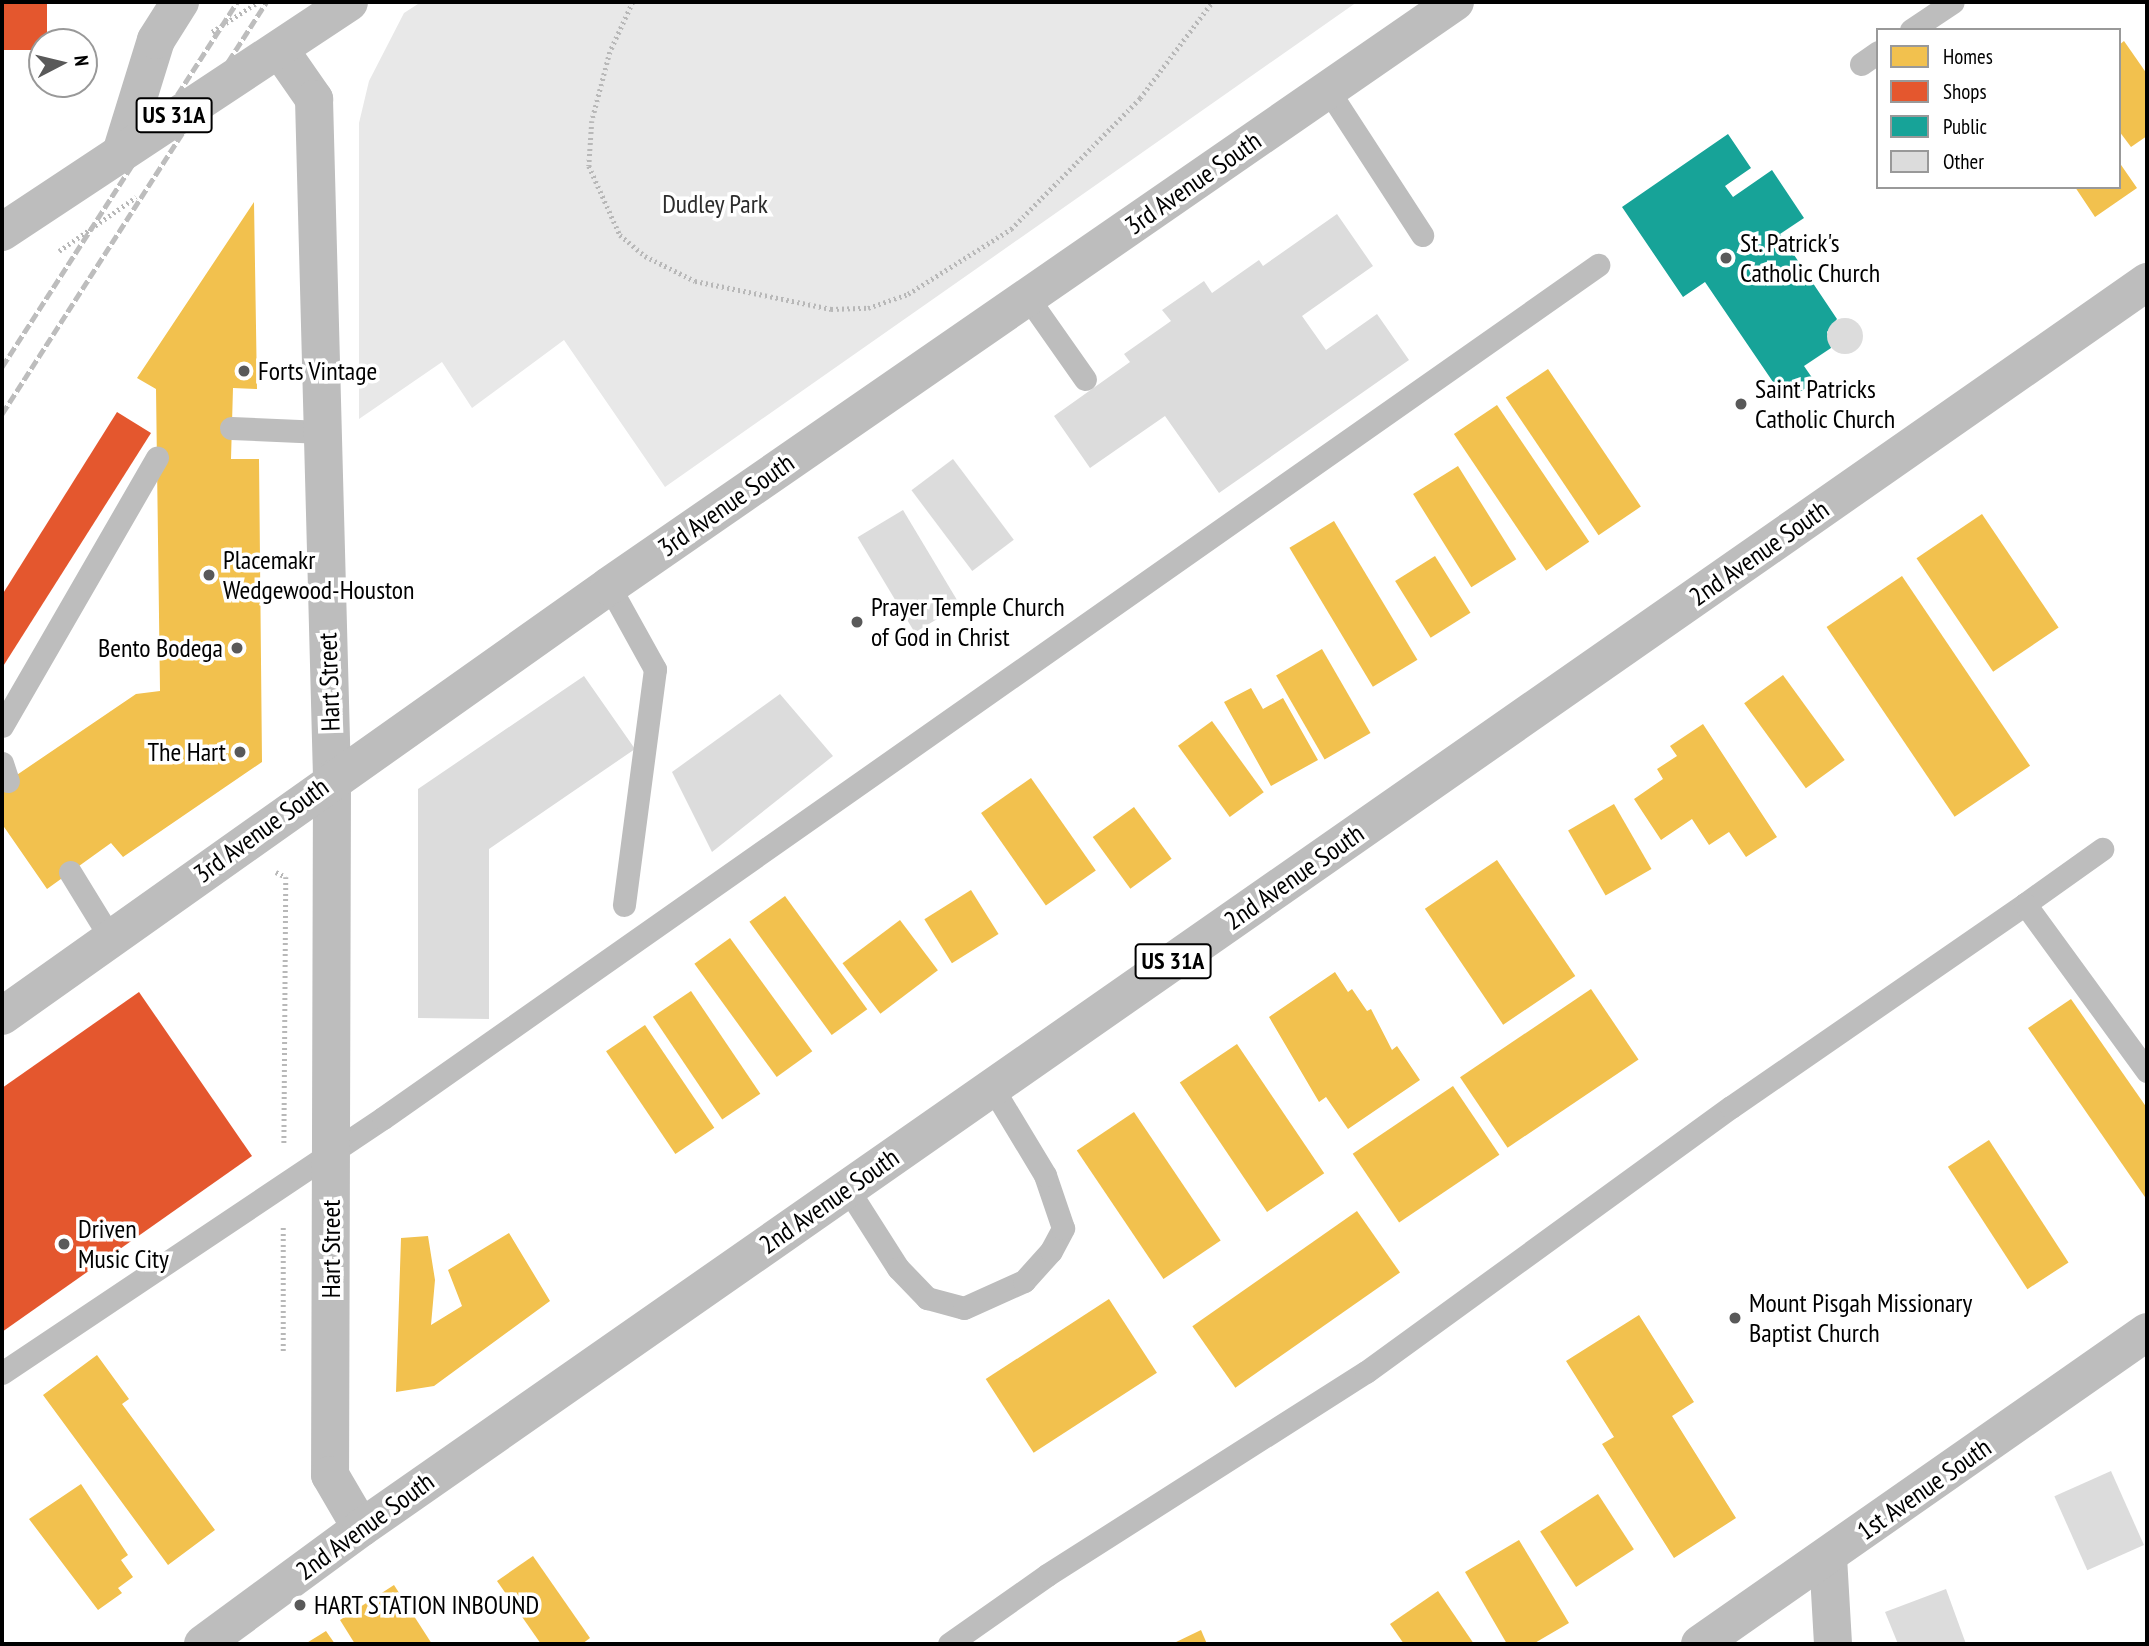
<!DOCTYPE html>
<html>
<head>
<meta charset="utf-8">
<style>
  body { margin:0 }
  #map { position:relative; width:2149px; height:1646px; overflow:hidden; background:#fff; font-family:"PT Sans Narrow",sans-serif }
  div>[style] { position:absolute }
  .green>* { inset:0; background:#e8e8e8 }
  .homes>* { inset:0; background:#f2c14e; transform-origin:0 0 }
  .shops>* { inset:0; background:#e4572e }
  .public>* { inset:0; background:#17a398 }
  .building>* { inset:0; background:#dcdcdc; transform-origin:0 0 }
  .round { border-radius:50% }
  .path>* { height:4.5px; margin-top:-2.25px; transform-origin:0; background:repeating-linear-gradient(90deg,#b8b8b8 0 2px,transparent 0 5.5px) }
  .lane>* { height:23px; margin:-11.5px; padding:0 11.5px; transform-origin:11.5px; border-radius:11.5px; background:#bdbdbd }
  .street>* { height:38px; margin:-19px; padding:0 19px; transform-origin:19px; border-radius:19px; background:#bdbdbd }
  .primary>* { height:38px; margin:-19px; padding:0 19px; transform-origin:19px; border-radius:19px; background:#bdbdbd }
  .rail>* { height:5px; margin-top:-2.5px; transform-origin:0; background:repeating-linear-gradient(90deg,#bdbdbd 0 10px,transparent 0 13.5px) }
  .dots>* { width:19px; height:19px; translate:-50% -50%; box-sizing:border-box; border:4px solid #fff; border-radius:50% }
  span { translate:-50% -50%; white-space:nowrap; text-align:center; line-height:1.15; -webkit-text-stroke:7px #fff; paint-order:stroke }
  .shield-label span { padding:2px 5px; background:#fff; border:2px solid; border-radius:5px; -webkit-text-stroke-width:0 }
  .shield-label { font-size:24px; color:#000; font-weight:700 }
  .street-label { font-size:26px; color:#000 }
  .park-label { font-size:26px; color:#2d2d2d }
  .poi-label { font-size:26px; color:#000 }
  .left { translate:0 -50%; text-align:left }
  .right { translate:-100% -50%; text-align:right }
  .frame { position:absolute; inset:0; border:4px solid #000; pointer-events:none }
  .legend { position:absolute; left:1876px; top:28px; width:245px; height:161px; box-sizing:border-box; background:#fff; border:2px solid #999; margin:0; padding:9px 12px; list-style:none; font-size:21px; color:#000 }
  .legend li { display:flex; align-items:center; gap:14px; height:35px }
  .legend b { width:35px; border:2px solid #999 }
  .north { position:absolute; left:28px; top:28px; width:70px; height:70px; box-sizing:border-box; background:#fff; border:2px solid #999; border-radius:50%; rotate:83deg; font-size:19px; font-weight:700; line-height:28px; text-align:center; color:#000 }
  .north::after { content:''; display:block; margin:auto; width:24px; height:32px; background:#595959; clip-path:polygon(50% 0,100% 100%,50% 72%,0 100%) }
</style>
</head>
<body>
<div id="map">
  <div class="green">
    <div style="clip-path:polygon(421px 2px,1357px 2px,665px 487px,564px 340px,472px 408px,442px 362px,359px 419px,359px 123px,369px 81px,404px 13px)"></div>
  </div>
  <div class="homes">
    <div style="clip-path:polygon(2124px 41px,2147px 74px,2147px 136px,2131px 147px,2119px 131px,2119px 45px)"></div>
    <div style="clip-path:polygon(2119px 162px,2137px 188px,2095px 217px,2075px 187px,2119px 187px)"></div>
    <div style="clip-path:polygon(254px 202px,257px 389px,233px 388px,231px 459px,259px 459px,262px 762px,123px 857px,111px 843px,47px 889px,2px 824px,2px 785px,136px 694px,160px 691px,156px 389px,137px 378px)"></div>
    <div style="left:1548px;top:369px;width:166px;height:51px;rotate:56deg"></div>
    <div style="left:1497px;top:405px;width:165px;height:52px;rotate:56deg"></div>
    <div style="left:1458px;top:466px;width:110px;height:53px;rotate:58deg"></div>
    <div style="left:1982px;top:514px;width:137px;height:79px;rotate:56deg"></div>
    <div style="left:1334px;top:521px;width:162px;height:52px;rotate:59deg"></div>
    <div style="left:1435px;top:556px;width:67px;height:47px;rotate:58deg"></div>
    <div style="left:1902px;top:576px;width:229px;height:91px;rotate:56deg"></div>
    <div style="left:1322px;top:649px;width:97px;height:53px;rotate:60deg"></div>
    <div style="left:1783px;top:675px;width:105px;height:48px;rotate:54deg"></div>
    <div style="clip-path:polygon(1251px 688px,1263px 709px,1283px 698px,1318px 760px,1271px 786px,1224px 702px)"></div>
    <div style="left:1212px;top:721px;width:88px;height:42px;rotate:54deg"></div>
    <div style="clip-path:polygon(1703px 724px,1777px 837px,1746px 857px,1729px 832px,1709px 845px,1692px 819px,1661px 840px,1634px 799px,1663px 779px,1657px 769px,1677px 756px,1670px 746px)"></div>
    <div style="left:1031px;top:778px;width:113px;height:61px;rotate:55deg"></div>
    <div style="left:1614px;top:804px;width:75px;height:53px;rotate:60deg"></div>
    <div style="left:1134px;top:807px;width:64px;height:51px;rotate:54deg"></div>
    <div style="left:1497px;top:860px;width:140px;height:87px;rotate:56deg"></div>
    <div style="left:971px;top:890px;width:52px;height:55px;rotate:58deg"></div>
    <div style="left:785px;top:896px;width:140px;height:44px;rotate:54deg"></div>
    <div style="left:900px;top:920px;width:63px;height:72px;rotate:53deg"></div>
    <div style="left:730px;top:938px;width:140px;height:44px;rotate:54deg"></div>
    <div style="clip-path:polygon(1335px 972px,1348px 992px,1352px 989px,1367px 1011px,1371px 1009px,1392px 1050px,1397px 1046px,1420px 1080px,1348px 1129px,1326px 1097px,1319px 1102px,1269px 1017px)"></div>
    <div style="left:1591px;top:989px;width:85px;height:158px;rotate:56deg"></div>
    <div style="left:691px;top:991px;width:124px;height:46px;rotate:56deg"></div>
    <div style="clip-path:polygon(2071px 999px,2147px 1108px,2147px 1200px,2028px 1028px)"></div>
    <div style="left:645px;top:1025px;width:124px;height:47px;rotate:56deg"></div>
    <div style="left:1237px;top:1044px;width:156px;height:69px;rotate:56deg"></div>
    <div style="left:1453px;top:1086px;width:83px;height:121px;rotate:56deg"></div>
    <div style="left:1134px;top:1112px;width:155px;height:69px;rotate:56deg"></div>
    <div style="left:1989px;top:1140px;width:146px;height:49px;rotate:57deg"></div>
    <div style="left:1357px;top:1211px;width:75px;height:201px;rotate:55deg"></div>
    <div style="clip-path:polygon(509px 1233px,550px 1301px,434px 1386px,396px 1392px,401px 1238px,428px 1236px,435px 1280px,431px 1325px,462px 1306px,448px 1270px)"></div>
    <div style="left:1109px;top:1299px;width:88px;height:147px;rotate:57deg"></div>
    <div style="clip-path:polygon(1639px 1315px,1694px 1402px,1672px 1416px,1736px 1518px,1674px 1558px,1602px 1444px,1614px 1437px,1566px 1361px)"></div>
    <div style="clip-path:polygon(97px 1355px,129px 1399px,122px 1404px,215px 1530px,168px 1565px,43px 1395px)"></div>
    <div style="clip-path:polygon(81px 1484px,128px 1555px,121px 1560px,133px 1577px,118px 1588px,122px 1593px,98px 1610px,29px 1519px)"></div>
    <div style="left:1598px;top:1494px;width:66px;height:69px;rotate:57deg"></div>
    <div style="clip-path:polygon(1519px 1540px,1569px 1623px,1533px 1644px,1507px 1644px,1465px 1572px)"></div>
    <div style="clip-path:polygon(533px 1556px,590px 1638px,582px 1644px,541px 1644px,497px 1581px)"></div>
    <div style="clip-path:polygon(394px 1585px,432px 1644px,355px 1644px,340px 1620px)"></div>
    <div style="clip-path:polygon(1438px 1591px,1474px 1644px,1404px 1644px,1390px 1624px)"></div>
    <div style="clip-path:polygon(1201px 1630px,1207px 1644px,1172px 1644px)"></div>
    <div style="clip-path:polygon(326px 1631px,335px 1644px,305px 1644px)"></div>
  </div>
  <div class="shops">
    <div style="clip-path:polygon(2px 2px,47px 2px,47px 42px,42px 42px,42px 50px,2px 50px)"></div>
    <div style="clip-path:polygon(117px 412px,151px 433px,2px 668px,2px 595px)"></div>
    <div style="clip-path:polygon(139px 992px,252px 1156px,2px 1332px,2px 1088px)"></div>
  </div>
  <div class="public">
    <div style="clip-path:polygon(1728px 134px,1751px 168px,1725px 186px,1733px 197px,1772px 170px,1804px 218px,1780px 234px,1837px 319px,1827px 332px,1831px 348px,1804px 366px,1815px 382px,1786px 401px,1705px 282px,1683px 297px,1622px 207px)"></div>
  </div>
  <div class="building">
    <div style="clip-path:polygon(1337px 214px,1373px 266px,1302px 316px,1326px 350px,1377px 314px,1409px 360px,1219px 493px,1165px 416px,1090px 468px,1054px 416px,1130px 362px,1124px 354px,1171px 321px,1162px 310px,1204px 281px,1212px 293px,1259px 260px,1263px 266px)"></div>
    <div class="round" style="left:1827px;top:318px;width:36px;height:36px"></div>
    <div style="left:953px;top:459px;width:101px;height:52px;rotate:53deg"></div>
    <div style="left:903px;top:510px;width:111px;height:53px;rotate:59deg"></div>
    <div style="clip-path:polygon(584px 676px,635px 749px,489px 849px,489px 1019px,418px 1018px,418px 789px)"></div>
    <div style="clip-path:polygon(780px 694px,833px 756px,712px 852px,672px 772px)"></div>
    <div style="left:2111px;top:1471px;width:81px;height:62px;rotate:66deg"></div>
    <div style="clip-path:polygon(1946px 1589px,1966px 1644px,1898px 1644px,1885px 1612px)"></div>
  </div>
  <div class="path">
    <div style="left:633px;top:2px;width:55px;rotate:114.7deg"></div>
    <div style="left:610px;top:52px;width:71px;rotate:104.6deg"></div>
    <div style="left:592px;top:121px;width:45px;rotate:93.8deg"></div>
    <div style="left:589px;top:166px;width:76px;rotate:65.8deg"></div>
    <div style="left:620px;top:235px;width:33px;rotate:40deg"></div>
    <div style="left:645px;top:256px;width:56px;rotate:26.6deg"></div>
    <div style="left:695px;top:281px;width:139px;rotate:11.6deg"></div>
    <div style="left:831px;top:309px;width:37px;rotate:-2deg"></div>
    <div style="left:868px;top:308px;width:42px;rotate:-19.3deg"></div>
    <div style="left:908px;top:294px;width:122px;rotate:-32.3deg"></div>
    <div style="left:1011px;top:229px;width:184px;rotate:-45.4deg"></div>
    <div style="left:1140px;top:98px;width:120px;rotate:-53.1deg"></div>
    <div style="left:212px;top:32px;width:55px;rotate:-33.1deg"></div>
    <div style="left:59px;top:251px;width:94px;rotate:-35deg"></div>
    <div style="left:276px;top:872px;width:11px;rotate:27deg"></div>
    <div style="left:286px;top:877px;width:267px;rotate:90.4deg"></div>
    <div style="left:283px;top:1351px;width:125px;rotate:-90deg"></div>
  </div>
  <div class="lane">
    <div style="left:1911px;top:30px;width:50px;rotate:-33.7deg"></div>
    <div style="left:1861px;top:64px;width:21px;rotate:-35deg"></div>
    <div style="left:1328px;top:90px;width:173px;rotate:57deg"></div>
    <div style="left:1028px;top:298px;width:99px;rotate:54.9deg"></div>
    <div style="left:231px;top:428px;width:91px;rotate:2.5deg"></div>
    <div style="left:609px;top:586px;width:95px;rotate:61deg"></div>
    <div style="left:655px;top:669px;width:238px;rotate:97.5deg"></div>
    <div style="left:2px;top:726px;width:310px;rotate:-60deg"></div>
    <div style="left:2px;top:763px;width:19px;rotate:72deg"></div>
    <div style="left:70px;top:872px;width:79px;rotate:58.5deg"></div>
    <div style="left:2025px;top:904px;width:95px;rotate:-35.5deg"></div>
    <div style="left:847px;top:1188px;width:95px;rotate:57.5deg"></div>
    <div style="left:898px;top:1268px;width:42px;rotate:46deg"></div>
    <div style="left:927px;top:1298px;width:38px;rotate:15deg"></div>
    <div style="left:964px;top:1308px;width:66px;rotate:-24.2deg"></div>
    <div style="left:1024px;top:1281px;width:40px;rotate:-48deg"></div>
    <div style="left:1051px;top:1251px;width:26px;rotate:-62deg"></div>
    <div style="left:1063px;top:1228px;width:56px;rotate:-108.8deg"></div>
    <div style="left:1045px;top:1175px;width:103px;rotate:-121.1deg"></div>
    <div style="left:2px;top:1373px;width:458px;rotate:-33.8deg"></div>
    <div style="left:383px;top:1118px;width:1485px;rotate:-35.07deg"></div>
    <div style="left:949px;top:1644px;width:120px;rotate:-35.1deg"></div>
    <div style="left:1047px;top:1575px;width:378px;rotate:-32.5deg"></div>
    <div style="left:1366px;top:1372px;width:451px;rotate:-36deg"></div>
    <div style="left:1731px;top:1107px;width:357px;rotate:-34.6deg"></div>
    <div style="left:2025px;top:904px;width:207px;rotate:53.9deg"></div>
  </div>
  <div class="street">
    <div style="left:280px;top:50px;width:60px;rotate:55.2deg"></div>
    <div style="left:314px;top:99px;width:680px;rotate:88.48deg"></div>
    <div style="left:332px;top:779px;width:696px;rotate:90.16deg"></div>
    <div style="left:330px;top:1475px;width:61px;rotate:59.7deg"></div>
    <div style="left:121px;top:153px;width:118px;rotate:-72.8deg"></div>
    <div style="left:156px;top:40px;width:45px;rotate:-57.7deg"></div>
    <div style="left:2px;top:1016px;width:744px;rotate:-35.31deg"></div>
    <div style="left:609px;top:586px;width:1028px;rotate:-34.62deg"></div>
    <div style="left:1828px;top:1557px;width:87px;rotate:86.7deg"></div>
    <div style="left:1700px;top:1644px;width:545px;rotate:-34.91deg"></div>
  </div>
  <div class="primary">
    <div style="left:2px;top:232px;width:416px;rotate:-33.5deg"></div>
    <div style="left:203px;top:1644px;width:196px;rotate:-36.3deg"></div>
    <div style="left:361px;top:1528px;width:2178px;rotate:-34.9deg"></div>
  </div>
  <div class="rail">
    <div style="left:2px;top:367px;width:434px;rotate:-57.2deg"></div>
    <div style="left:2px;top:414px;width:489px;rotate:-57.3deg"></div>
  </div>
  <div class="dots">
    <div style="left:1726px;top:258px;background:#595959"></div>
    <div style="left:244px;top:371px;background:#595959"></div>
    <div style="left:1741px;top:404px;background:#595959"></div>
    <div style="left:209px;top:575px;background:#595959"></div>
    <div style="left:857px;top:622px;background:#595959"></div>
    <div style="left:237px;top:648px;background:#595959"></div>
    <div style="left:240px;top:752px;background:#595959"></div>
    <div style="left:64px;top:1244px;background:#595959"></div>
    <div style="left:1735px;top:1318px;background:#595959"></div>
    <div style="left:300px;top:1605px;background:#595959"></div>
  </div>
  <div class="shield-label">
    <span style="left:174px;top:115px">US 31A</span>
    <span style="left:1173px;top:961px">US 31A</span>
  </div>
  <div class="street-label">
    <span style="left:1193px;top:183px;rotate:-35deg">3rd Avenue South</span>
    <span style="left:726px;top:505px;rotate:-35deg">3rd Avenue South</span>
    <span style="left:1759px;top:553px;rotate:-35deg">2nd Avenue South</span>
    <span style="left:329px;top:682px;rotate:-92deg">Hart Street</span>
    <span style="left:261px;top:830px;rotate:-36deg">3rd Avenue South</span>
    <span style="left:1294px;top:877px;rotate:-35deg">2nd Avenue South</span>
    <span style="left:829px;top:1201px;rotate:-35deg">2nd Avenue South</span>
    <span style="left:331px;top:1249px;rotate:-90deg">Hart Street</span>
    <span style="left:1924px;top:1489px;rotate:-35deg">1st Avenue South</span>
    <span style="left:365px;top:1526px;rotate:-36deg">2nd Avenue South</span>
  </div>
  <div class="park-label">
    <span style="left:715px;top:204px">Dudley Park</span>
  </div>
  <div class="poi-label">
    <span class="left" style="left:1740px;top:258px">St. Patrick's<br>Catholic Church</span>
    <span class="left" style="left:258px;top:371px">Forts Vintage</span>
    <span class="left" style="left:1755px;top:404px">Saint Patricks<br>Catholic Church</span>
    <span class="left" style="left:223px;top:575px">Placemakr<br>Wedgewood-Houston</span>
    <span class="left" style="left:871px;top:622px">Prayer Temple Church<br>of God in Christ</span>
    <span class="right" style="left:223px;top:648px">Bento Bodega</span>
    <span class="right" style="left:226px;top:752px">The Hart</span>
    <span class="left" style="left:78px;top:1244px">Driven<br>Music City</span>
    <span class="left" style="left:1749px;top:1318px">Mount Pisgah Missionary<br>Baptist Church</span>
    <span class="left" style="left:314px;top:1605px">HART STATION INBOUND</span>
  </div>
  <div class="frame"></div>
  <ul class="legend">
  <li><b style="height:19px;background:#f2c14e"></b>Homes</li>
  <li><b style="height:19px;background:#e4572e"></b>Shops</li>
  <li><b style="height:19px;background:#17a398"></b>Public</li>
  <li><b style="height:19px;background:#dcdcdc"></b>Other</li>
  </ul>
  <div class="north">N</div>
</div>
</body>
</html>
